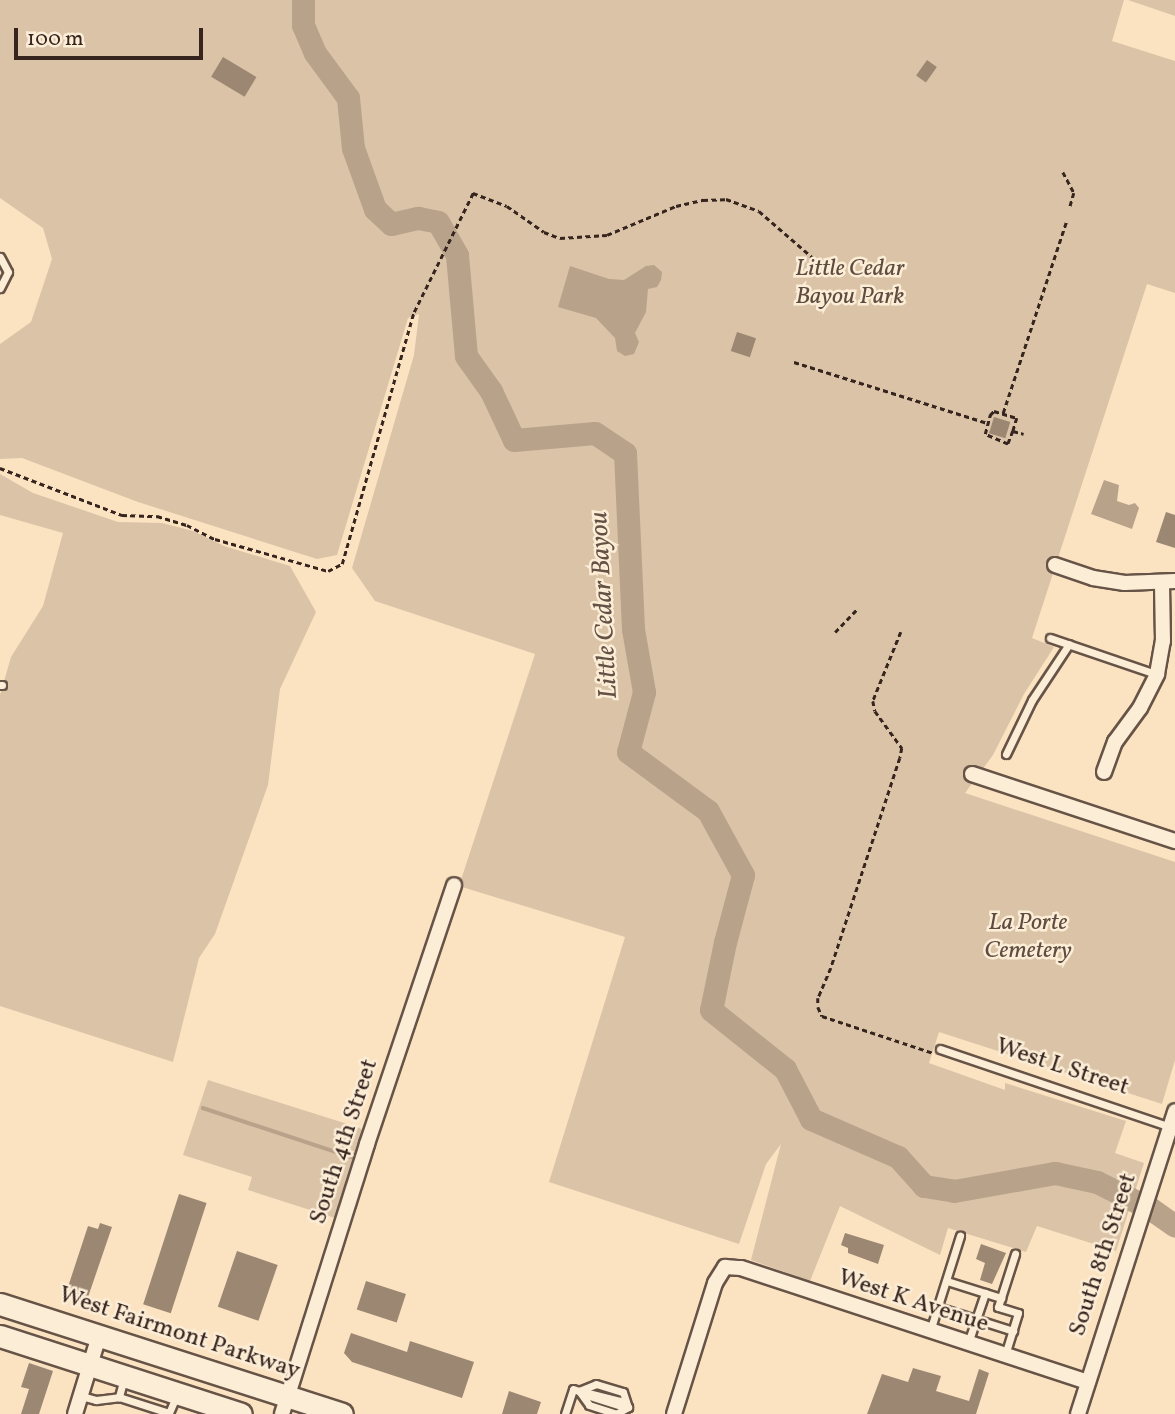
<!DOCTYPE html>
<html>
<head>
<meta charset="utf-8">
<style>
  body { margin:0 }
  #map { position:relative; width:1175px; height:1414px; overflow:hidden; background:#fbe3c2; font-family:Vollkorn,serif }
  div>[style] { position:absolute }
  .green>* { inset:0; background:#dac3a6 }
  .water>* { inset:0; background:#b8a28a }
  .stream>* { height:3.5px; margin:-1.75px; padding:0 1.75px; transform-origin:1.75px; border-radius:1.75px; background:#b8a28a }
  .river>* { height:23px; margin:-11.5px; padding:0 11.5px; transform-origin:11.5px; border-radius:11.5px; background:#b8a28a }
  .building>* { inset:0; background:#9c8773; transform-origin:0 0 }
  .path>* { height:2.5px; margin-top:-1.25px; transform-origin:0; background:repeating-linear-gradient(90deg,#36241e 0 5px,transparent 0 8.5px) }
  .roads { filter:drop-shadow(2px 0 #675447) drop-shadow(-2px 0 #675447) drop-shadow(0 2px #675447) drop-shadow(0 -2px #675447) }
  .lane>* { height:7px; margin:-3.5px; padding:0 3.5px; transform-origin:3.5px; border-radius:3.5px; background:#fcedd7 }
  .street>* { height:14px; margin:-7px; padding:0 7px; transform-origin:7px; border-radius:7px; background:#fcedd7 }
  .secondary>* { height:21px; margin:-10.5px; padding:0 10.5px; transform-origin:10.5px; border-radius:10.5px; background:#fcedd7 }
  span { translate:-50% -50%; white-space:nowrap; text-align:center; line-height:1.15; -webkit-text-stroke:5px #fcedd7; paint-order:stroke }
  .park-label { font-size:24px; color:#5f4c40; font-style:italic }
  .street-label { font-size:24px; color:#36241e }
  .water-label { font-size:26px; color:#645044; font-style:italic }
  .scale { position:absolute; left:14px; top:28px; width:189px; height:32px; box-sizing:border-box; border:4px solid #36241e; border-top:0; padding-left:9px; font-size:21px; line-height:24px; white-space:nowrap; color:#36241e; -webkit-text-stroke:5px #fcedd7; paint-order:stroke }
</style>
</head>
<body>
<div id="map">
  <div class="green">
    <div style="clip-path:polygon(0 0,1124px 0,1112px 41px,1175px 61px,1175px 293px,1147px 284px,1032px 638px,1054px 647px,1024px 694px,993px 755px,965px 793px,1175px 862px,1175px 1060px,1162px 1104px,939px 1032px,929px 1063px,1005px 1090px,1005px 1083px,1126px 1121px,1115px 1153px,1144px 1163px,1116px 1251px,1037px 1226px,1026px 1252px,948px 1228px,940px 1255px,840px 1206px,810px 1281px,751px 1260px,781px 1144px,766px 1164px,739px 1244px,549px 1182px,625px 937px,459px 886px,535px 654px,375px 601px,352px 568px,414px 355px,419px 314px,408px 318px,337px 555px,317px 559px,138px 502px,22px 458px,0 459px,0 344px,31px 322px,52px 259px,43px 228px,0 198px)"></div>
    <div style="clip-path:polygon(1128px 0,1175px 0,1175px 16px)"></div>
    <div style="clip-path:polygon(0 474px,33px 493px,118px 522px,162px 523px,193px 531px,224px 546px,290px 566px,316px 612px,280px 689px,268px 785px,215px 934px,199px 958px,173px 1062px,0 1006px,0 695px,11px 657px,43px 606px,63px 533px,0 515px)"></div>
    <div style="clip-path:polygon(208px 1080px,360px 1128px,365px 1134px,339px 1214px,335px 1218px,248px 1190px,252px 1177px,183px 1155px)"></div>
  </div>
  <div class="water">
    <div style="clip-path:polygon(654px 265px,662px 272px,661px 280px,657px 287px,648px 289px,646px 312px,635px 333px,639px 342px,634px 354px,625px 356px,617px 351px,615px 338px,596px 318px,558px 307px,570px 266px,609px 279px,624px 280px,646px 266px)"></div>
    <div style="clip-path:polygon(1104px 480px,1119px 485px,1117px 501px,1129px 505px,1135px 503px,1139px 508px,1132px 529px,1091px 514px)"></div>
  </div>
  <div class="stream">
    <div style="left:203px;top:1108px;width:156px;rotate:18.3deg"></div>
  </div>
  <div class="river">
    <div style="left:303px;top:0;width:25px;rotate:90deg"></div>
    <div style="left:303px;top:25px;width:30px;rotate:67deg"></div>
    <div style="left:315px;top:53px;width:56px;rotate:53.7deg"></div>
    <div style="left:348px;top:98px;width:50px;rotate:84.3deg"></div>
    <div style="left:353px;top:148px;width:65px;rotate:70.2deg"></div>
    <div style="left:375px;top:209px;width:22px;rotate:43deg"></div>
    <div style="left:391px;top:224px;width:28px;rotate:-13deg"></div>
    <div style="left:418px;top:218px;width:20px;rotate:11deg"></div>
    <div style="left:438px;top:222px;width:38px;rotate:60deg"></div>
    <div style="left:457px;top:255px;width:101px;rotate:84.9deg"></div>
    <div style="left:466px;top:356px;width:43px;rotate:54.5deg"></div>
    <div style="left:491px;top:391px;width:54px;rotate:64.9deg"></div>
    <div style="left:514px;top:440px;width:81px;rotate:-4.9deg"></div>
    <div style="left:595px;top:433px;width:36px;rotate:34deg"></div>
    <div style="left:625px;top:453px;width:176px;rotate:87.4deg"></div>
    <div style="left:633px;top:629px;width:64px;rotate:80.1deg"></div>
    <div style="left:644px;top:692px;width:62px;rotate:104.9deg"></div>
    <div style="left:628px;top:752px;width:99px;rotate:36.4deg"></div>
    <div style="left:708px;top:811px;width:73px;rotate:61.3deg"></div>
    <div style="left:743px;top:875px;width:69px;rotate:105deg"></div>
    <div style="left:725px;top:942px;width:69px;rotate:101.6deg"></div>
    <div style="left:711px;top:1010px;width:95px;rotate:38.6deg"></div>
    <div style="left:785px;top:1069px;width:56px;rotate:62.5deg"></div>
    <div style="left:811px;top:1119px;width:95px;rotate:23.6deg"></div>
    <div style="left:898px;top:1157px;width:39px;rotate:48deg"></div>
    <div style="left:924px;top:1186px;width:30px;rotate:9deg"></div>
    <div style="left:954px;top:1191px;width:103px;rotate:-10.1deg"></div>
    <div style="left:1055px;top:1173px;width:43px;rotate:12.1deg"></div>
    <div style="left:1097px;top:1182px;width:60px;rotate:26.6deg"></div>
    <div style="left:1151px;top:1209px;width:29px;rotate:35deg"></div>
  </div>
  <div class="building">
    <div style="left:223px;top:57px;width:39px;height:23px;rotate:31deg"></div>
    <div style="left:927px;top:60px;width:12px;height:19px;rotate:35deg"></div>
    <div style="left:737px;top:332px;width:20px;height:20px;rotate:18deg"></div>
    <div style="left:994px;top:417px;width:17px;height:17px;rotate:17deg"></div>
    <div style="clip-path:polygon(1166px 512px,1175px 515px,1175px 548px,1156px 542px)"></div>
    <div style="left:179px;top:1194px;width:29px;height:116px;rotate:18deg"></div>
    <div style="clip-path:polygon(100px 1223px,112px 1227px,86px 1303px,65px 1296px,88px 1226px,98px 1229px)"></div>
    <div style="clip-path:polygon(845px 1233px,884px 1245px,878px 1264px,848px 1253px,848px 1248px,841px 1245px)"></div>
    <div style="clip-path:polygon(981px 1244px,1006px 1253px,992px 1284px,980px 1280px,985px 1263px,976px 1259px)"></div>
    <div style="left:237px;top:1251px;width:43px;height:59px;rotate:19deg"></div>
    <div style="left:366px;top:1281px;width:42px;height:30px;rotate:18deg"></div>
    <div style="clip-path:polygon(351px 1333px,407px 1352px,410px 1341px,474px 1362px,462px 1398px,352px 1362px,344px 1353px)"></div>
    <div style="clip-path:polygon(29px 1363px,53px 1371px,39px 1414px,21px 1414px,29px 1389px,21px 1387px)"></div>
    <div style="clip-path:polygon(913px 1368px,941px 1376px,936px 1391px,969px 1401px,979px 1369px,989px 1373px,976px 1414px,867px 1414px,882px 1374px,908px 1382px)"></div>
    <div style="clip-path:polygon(509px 1391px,541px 1402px,537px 1414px,502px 1414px)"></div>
  </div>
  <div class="path">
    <div style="left:1063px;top:172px;width:24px;rotate:62deg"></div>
    <div style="left:1074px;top:193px;width:15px;rotate:106deg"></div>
    <div style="left:794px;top:362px;width:202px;rotate:17.5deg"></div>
    <div style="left:1003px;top:413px;width:203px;rotate:-71.7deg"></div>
    <div style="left:1013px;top:431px;width:14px;rotate:111deg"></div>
    <div style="left:1008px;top:444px;width:25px;rotate:-157deg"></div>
    <div style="left:985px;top:434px;width:20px;rotate:-75deg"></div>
    <div style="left:990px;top:415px;width:6px;rotate:-45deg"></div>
    <div style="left:994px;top:411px;width:24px;rotate:17deg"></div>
    <div style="left:1017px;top:418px;width:14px;rotate:107deg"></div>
    <div style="left:1013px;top:431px;width:11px;rotate:15deg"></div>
    <div style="left:0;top:468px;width:131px;rotate:21.1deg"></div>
    <div style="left:122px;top:515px;width:35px;rotate:2deg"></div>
    <div style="left:157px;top:516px;width:31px;rotate:17deg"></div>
    <div style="left:187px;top:525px;width:31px;rotate:27deg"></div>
    <div style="left:215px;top:539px;width:117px;rotate:15.8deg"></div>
    <div style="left:328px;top:571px;width:16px;rotate:-27deg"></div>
    <div style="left:342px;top:564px;width:262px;rotate:-74.1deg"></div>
    <div style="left:414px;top:312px;width:133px;rotate:-63.6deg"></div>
    <div style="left:473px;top:193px;width:36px;rotate:21deg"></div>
    <div style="left:507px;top:206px;width:45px;rotate:35.1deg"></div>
    <div style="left:544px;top:232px;width:17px;rotate:21deg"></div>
    <div style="left:560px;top:238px;width:47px;rotate:-3.7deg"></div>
    <div style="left:607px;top:235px;width:75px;rotate:-22.8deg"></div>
    <div style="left:676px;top:206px;width:28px;rotate:-13deg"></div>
    <div style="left:703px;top:200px;width:23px;rotate:-2deg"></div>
    <div style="left:726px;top:199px;width:35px;rotate:20deg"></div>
    <div style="left:759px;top:211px;width:90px;rotate:40.9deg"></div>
    <div style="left:835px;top:632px;width:32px;rotate:-46deg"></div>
    <div style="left:901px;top:632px;width:74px;rotate:112.1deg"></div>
    <div style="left:873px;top:701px;width:10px;rotate:79deg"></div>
    <div style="left:875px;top:711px;width:46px;rotate:53.9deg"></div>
    <div style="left:902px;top:748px;width:10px;rotate:101deg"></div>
    <div style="left:900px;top:758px;width:221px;rotate:108.2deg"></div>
    <div style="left:831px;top:968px;width:33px;rotate:113deg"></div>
    <div style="left:818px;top:998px;width:9px;rotate:90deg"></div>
    <div style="left:818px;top:1007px;width:10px;rotate:66deg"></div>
    <div style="left:822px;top:1016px;width:117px;rotate:18.4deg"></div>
  </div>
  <div class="roads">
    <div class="lane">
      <div style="left:0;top:257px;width:17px;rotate:62deg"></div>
      <div style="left:8px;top:272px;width:18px;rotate:117deg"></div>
      <div style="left:1050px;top:638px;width:112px;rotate:18.8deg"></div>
      <div style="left:0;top:685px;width:2px"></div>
      <div style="left:1006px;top:754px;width:60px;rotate:-64.3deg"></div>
      <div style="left:1032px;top:700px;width:67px;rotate:-56.5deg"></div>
      <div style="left:940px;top:1049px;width:243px;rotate:18.7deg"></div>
      <div style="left:947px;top:1281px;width:57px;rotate:17.5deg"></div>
      <div style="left:938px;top:1307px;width:79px;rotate:17.7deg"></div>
      <div style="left:930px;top:1331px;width:100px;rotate:-72.5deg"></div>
      <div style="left:968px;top:1343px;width:53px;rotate:-71.2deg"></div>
      <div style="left:1005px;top:1355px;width:44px;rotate:-72.8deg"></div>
      <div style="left:1018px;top:1313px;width:21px;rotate:-163deg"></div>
      <div style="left:998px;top:1307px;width:56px;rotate:-72.2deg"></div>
      <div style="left:124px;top:1378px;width:20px;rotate:105deg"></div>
      <div style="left:119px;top:1397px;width:52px;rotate:17.7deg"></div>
      <div style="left:169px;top:1413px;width:21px;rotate:-67deg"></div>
      <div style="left:579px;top:1391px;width:17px;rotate:54deg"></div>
      <div style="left:589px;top:1405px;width:28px;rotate:18deg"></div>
      <div style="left:616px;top:1414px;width:14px;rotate:-30deg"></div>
      <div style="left:580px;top:1391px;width:41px;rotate:14deg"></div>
      <div style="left:620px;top:1401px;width:10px;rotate:37deg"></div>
      <div style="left:583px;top:1394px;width:43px;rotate:17.6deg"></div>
      <div style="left:81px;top:1396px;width:16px;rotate:15deg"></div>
      <div style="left:96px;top:1400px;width:23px;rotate:-7deg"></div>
      <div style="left:565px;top:1414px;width:26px;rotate:-72deg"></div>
      <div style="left:573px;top:1389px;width:6px;rotate:18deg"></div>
      <div style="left:579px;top:1391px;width:18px;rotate:-22deg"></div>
      <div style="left:596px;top:1384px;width:28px;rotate:17deg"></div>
      <div style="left:623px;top:1392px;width:16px;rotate:72deg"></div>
    </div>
    <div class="street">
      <div style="left:1055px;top:565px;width:40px;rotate:18.9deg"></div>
      <div style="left:1093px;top:578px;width:32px;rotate:9deg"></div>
      <div style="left:1125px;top:583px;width:50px;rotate:-2.3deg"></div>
      <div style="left:1104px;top:772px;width:32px;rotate:-70deg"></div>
      <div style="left:1115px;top:742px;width:42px;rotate:-53.7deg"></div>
      <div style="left:1140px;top:708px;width:38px;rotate:-63deg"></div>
      <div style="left:1157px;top:674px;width:34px;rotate:-80deg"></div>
      <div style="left:1163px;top:641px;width:58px;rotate:-91deg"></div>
      <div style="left:972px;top:774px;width:214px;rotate:18.3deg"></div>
      <div style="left:75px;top:1414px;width:82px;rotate:-72.9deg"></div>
      <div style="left:282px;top:1414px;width:283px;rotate:-72.5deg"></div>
      <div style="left:367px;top:1144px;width:273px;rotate:-71.4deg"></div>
      <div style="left:674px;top:1414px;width:137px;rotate:-72.6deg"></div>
      <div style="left:715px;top:1283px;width:19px;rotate:-58deg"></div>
      <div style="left:725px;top:1267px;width:16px;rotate:4deg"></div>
      <div style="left:741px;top:1268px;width:365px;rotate:18.2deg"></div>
      <div style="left:1078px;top:1414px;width:318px;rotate:-72.2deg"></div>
    </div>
    <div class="secondary">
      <div style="left:0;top:1304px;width:359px;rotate:17.8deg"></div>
      <div style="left:0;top:1336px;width:253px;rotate:17.9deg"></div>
    </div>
  </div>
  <div class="park-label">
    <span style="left:850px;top:284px">Little Cedar<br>Bayou Park</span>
    <span style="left:1028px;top:938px">La Porte<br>Cemetery</span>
  </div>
  <div class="street-label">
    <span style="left:1062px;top:1068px;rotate:18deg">West L Street</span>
    <span style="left:345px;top:1142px;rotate:-72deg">South 4th Street</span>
    <span style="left:1104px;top:1255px;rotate:-72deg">South 8th Street</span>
    <span style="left:913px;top:1302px;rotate:18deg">West K Avenue</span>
    <span style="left:179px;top:1334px;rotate:18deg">West Fairmont Parkway</span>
  </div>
  <div class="water-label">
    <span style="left:605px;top:605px;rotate:-93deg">Little Cedar Bayou</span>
  </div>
  <div class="scale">100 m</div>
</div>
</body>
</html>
